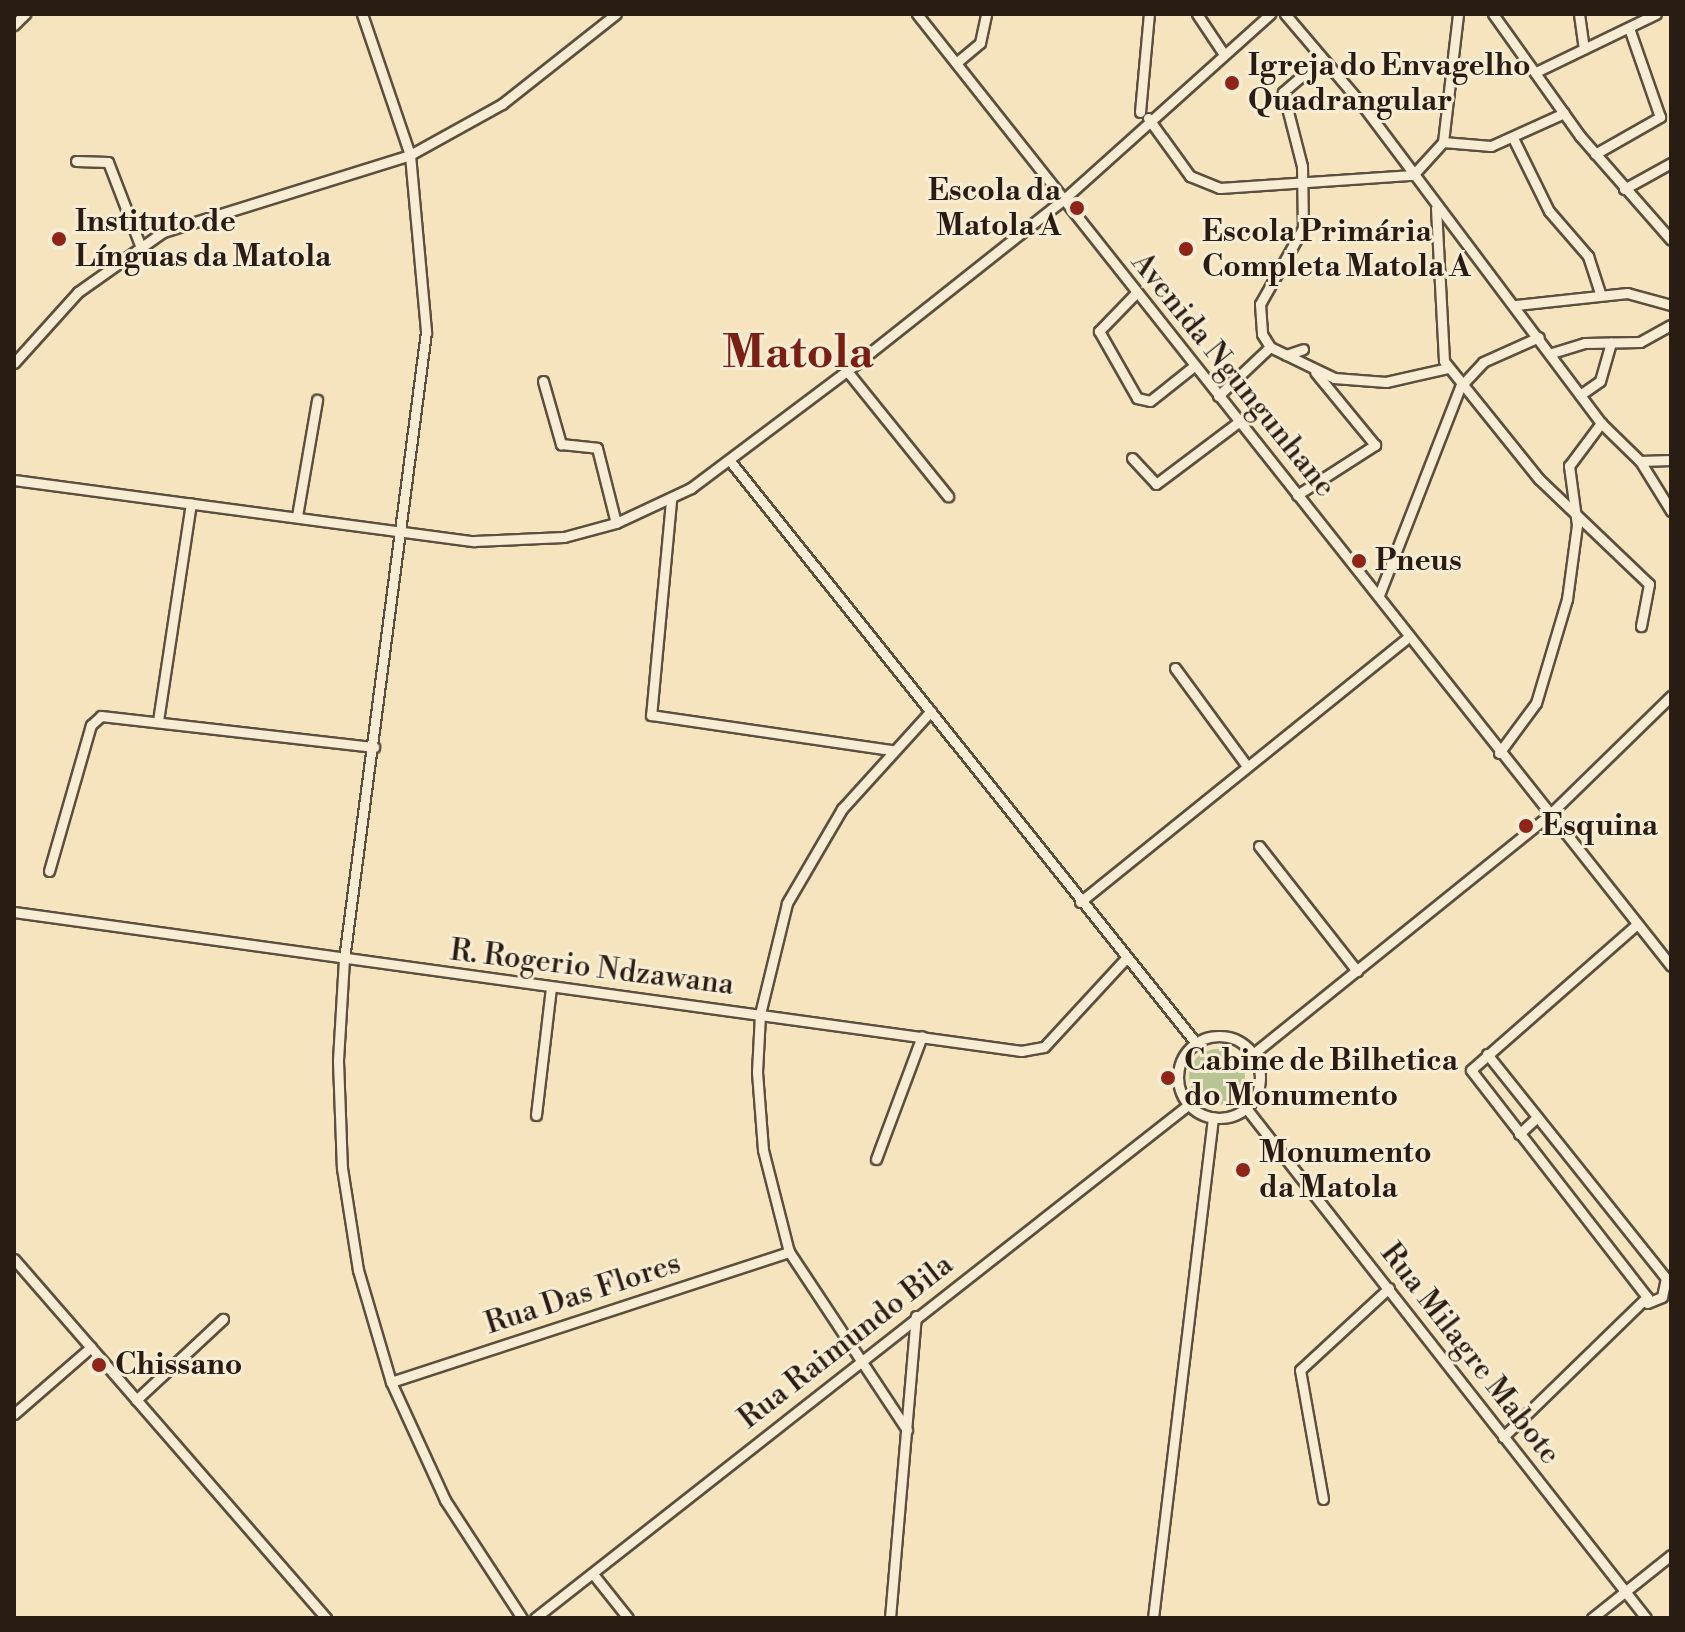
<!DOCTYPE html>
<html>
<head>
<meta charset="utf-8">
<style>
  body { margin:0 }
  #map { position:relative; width:1685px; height:1632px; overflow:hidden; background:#f5e4bd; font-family:"Libre Bodoni",serif }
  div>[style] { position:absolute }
  .green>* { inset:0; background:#b7c594 }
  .round { border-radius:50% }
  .roads { filter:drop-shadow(2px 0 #5c4f3e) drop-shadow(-2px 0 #5c4f3e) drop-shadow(0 2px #5c4f3e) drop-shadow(0 -2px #5c4f3e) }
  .minor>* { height:9px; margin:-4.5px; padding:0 4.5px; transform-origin:4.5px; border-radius:4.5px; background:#f8edd4 }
  .minor>.ring { margin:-4.5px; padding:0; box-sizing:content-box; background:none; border:9px solid #f8edd4; border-radius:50% }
  .dots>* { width:22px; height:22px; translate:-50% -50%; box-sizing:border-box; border:4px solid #f8edd4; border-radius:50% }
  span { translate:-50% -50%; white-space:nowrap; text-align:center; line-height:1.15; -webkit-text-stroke:6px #f8edd4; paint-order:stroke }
  .poi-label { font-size:30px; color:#291d13; font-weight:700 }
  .left { translate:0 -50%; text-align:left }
  .right { translate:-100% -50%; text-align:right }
  .street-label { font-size:30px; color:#291d13 }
  .town-label { font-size:46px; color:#7a1f14; font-weight:700 }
  .frame { position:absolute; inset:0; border:16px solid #291d13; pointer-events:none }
</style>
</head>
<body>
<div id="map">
  <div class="green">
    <div class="round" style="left:1189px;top:1049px;width:56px;height:56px"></div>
  </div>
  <div class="roads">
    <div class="minor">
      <div style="left:362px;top:14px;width:149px;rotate:71.2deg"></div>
      <div style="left:410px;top:155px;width:178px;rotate:84.8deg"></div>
      <div style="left:426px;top:332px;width:632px;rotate:97.45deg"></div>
      <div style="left:344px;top:959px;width:102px;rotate:93.4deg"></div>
      <div style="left:338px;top:1061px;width:107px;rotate:87.9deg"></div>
      <div style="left:342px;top:1168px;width:103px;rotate:81.1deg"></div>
      <div style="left:358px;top:1270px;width:117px;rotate:73.6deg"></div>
      <div style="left:391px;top:1382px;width:130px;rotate:65.4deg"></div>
      <div style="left:445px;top:1500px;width:141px;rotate:56.9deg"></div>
      <div style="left:917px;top:14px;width:1214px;rotate:51.62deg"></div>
      <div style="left:1197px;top:14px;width:47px;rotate:56.3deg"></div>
      <div style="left:1285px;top:14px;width:116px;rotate:49.6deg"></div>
      <div style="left:1360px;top:102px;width:401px;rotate:53.1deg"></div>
      <div style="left:1601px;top:423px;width:54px;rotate:44.3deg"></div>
      <div style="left:1640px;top:461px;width:31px;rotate:-2deg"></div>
      <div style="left:1493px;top:14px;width:150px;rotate:54.5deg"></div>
      <div style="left:1580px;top:136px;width:138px;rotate:48.8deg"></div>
      <div style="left:1579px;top:14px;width:35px;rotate:82deg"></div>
      <div style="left:14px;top:25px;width:16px;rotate:-45deg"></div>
      <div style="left:1319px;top:61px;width:48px;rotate:139.3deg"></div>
      <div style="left:1283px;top:92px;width:76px;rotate:75.6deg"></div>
      <div style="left:1302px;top:166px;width:62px;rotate:89.1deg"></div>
      <div style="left:1303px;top:228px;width:87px;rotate:119.5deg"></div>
      <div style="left:1260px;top:304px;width:30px;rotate:86deg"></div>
      <div style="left:1262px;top:334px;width:15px;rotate:58deg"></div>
      <div style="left:1270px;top:347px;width:71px;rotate:25.8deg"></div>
      <div style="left:1334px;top:378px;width:52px;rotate:4.4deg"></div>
      <div style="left:1386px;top:382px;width:64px;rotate:-12.7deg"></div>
      <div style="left:956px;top:63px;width:31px;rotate:-40deg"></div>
      <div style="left:980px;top:43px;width:30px;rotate:-78deg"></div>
      <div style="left:1538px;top:71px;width:131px;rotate:-25.8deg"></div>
      <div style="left:1140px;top:112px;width:98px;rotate:-84.8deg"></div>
      <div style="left:1148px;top:118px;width:72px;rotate:54.1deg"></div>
      <div style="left:1190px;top:176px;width:32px;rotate:22deg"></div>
      <div style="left:1220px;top:188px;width:193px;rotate:-3.9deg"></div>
      <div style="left:1413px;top:175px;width:45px;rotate:-47.7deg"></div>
      <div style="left:1443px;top:142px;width:129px;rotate:-83.3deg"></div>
      <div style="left:1514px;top:140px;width:79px;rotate:63.8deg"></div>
      <div style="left:1549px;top:211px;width:60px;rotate:49.1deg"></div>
      <div style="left:1588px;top:256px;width:39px;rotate:72deg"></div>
      <div style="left:1443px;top:142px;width:48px;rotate:4.8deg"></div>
      <div style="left:1491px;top:146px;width:80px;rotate:-24.3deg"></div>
      <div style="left:1595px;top:154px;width:75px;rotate:-29.6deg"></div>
      <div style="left:1660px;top:117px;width:94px;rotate:-109.2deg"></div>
      <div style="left:76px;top:161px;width:32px;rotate:2deg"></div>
      <div style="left:108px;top:162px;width:89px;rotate:68.9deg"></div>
      <div style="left:1624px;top:189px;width:54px;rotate:-29deg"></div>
      <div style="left:1436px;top:208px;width:153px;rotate:87deg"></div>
      <div style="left:1444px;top:361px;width:151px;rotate:51.2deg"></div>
      <div style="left:1539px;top:479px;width:152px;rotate:43.7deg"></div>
      <div style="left:1649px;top:584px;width:43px;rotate:100.8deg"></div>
      <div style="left:1135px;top:294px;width:52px;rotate:134.2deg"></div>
      <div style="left:1099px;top:331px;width:77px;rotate:60.4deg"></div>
      <div style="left:1137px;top:398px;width:13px;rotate:13deg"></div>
      <div style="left:1150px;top:401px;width:56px;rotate:-38.5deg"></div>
      <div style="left:1516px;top:305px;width:112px;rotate:-6.2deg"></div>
      <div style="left:1627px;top:293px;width:46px;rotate:15.3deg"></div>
      <div style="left:1552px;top:353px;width:34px;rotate:-17deg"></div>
      <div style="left:1585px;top:343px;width:55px;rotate:-1deg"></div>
      <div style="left:1640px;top:342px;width:35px;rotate:-29deg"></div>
      <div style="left:1286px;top:355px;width:18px;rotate:-19deg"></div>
      <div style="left:14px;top:363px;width:96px;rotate:-48deg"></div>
      <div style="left:78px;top:292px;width:104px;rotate:-35.2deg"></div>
      <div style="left:163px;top:232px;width:259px;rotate:-17.3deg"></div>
      <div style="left:410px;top:155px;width:105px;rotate:-29deg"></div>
      <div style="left:502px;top:104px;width:145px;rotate:-38.3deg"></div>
      <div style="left:847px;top:371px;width:161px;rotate:51.1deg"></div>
      <div style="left:543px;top:381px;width:66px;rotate:74.1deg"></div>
      <div style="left:561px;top:444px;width:36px;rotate:6deg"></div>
      <div style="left:597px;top:448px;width:77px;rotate:75.8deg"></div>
      <div style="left:1580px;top:395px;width:24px;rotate:-35deg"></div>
      <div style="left:1600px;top:381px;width:40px;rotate:-74deg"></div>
      <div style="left:1218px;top:396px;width:71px;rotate:-43.3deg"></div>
      <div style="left:1132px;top:458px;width:35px;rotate:47deg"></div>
      <div style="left:1156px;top:484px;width:105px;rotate:-36.9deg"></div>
      <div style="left:730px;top:461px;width:746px;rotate:51.32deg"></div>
      <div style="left:1640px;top:461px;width:59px;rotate:58.2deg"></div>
      <div style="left:14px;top:480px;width:464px;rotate:7.6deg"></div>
      <div style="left:474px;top:541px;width:90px;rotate:-2.5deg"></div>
      <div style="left:564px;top:537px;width:54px;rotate:-15.1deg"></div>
      <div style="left:616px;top:523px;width:83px;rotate:-25deg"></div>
      <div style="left:691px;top:488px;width:195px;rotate:-36.9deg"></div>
      <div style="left:847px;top:371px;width:277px;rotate:-38.4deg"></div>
      <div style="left:1064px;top:199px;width:277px;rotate:-41.9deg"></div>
      <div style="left:1297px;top:495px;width:93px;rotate:-32.7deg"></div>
      <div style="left:1375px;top:445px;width:94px;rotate:-129.4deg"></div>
      <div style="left:671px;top:501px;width:215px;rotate:95.3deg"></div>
      <div style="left:651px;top:715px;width:243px;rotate:8.3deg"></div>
      <div style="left:297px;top:516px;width:118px;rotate:-80.2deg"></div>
      <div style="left:1379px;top:595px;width:223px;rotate:-68.7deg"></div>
      <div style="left:1460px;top:387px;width:34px;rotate:-47deg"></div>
      <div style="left:1483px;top:362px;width:61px;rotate:-24.1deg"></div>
      <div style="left:1175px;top:668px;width:122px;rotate:53.7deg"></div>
      <div style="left:158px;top:721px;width:220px;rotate:-81.4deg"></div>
      <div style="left:1499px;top:753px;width:62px;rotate:-53.5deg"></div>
      <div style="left:1536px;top:703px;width:109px;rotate:-73.4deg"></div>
      <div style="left:1567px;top:599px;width:75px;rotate:-82.3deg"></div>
      <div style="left:1577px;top:525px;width:60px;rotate:-97.7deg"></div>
      <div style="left:1569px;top:466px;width:54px;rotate:-53.3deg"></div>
      <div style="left:1259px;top:846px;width:159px;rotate:51.9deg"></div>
      <div style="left:49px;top:871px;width:152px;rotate:-74deg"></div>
      <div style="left:91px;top:725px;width:13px;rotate:-42deg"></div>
      <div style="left:101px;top:716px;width:275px;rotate:6.5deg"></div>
      <div style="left:1080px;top:902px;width:422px;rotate:-38.9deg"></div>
      <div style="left:14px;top:912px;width:1017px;rotate:7.86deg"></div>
      <div style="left:1021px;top:1051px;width:23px;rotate:-10deg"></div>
      <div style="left:1044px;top:1047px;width:121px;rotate:-47.3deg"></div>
      <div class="ring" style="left:1178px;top:1036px;width:73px;height:73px"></div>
      <div style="left:1253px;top:1054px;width:379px;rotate:-38.9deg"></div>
      <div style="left:1548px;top:816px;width:172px;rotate:-44.3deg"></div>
      <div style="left:1487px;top:1054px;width:287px;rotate:51.4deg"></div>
      <div style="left:1666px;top:1278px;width:19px;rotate:102deg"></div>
      <div style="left:1662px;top:1297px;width:16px;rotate:158deg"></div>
      <div style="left:1246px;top:1108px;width:648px;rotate:51.89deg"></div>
      <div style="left:536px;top:1115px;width:129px;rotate:-83.3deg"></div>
      <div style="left:1519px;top:1134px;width:25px;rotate:-43deg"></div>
      <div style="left:876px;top:1159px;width:131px;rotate:-69.5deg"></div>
      <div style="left:14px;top:1259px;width:476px;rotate:49deg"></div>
      <div style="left:391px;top:1382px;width:419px;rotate:-18.1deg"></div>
      <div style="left:136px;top:1400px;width:119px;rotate:-43deg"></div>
      <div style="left:14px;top:1414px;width:102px;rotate:-41deg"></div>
      <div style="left:907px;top:1430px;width:214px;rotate:-123.5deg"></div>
      <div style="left:789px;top:1252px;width:105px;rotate:-104.3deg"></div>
      <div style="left:763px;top:1150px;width:78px;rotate:-94.4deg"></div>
      <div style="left:757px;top:1072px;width:58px;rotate:-87deg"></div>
      <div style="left:760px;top:1014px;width:114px;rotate:-76.3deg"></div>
      <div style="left:787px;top:903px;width:109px;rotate:-59.7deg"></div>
      <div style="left:842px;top:809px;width:132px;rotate:-47.8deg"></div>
      <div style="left:1503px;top:1437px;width:201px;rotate:-44.2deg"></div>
      <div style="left:1647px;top:1297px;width:287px;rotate:-127.8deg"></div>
      <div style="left:1471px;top:1070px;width:221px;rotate:-41.3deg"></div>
      <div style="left:1323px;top:1499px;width:131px;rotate:-100.1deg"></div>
      <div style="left:1300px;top:1370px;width:121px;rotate:-42.7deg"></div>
      <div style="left:593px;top:1574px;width:56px;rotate:51.5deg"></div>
      <div style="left:535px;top:1618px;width:830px;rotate:-38.15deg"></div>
      <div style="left:890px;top:1618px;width:303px;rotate:-85.1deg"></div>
      <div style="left:1153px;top:1618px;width:504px;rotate:-83.16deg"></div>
      <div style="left:1592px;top:1618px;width:101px;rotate:-38.6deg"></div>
    </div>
  </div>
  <div class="dots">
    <div style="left:1232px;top:83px;background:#8f2418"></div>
    <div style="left:1077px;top:208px;background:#8f2418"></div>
    <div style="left:59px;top:239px;background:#8f2418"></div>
    <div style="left:1186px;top:249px;background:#8f2418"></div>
    <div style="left:1359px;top:561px;background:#8f2418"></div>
    <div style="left:1526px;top:826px;background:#8f2418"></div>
    <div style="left:1168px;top:1078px;background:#8f2418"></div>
    <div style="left:1243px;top:1170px;background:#8f2418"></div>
    <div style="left:99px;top:1365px;background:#8f2418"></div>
  </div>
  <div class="poi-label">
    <span class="left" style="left:1248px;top:83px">Igreja do Envagelho<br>Quadrangular</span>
    <span class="right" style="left:1061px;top:208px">Escola da<br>Matola A</span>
    <span class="left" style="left:75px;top:239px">Instituto de<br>Línguas da Matola</span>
    <span class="left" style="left:1202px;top:249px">Escola Primária<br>Completa Matola A</span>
    <span class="left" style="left:1375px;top:561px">Pneus</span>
    <span class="left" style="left:1542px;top:826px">Esquina</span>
    <span class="left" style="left:1184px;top:1078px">Cabine de Bilhetica<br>do Monumento</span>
    <span class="left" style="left:1259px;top:1170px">Monumento<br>da Matola</span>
    <span class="left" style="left:115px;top:1365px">Chissano</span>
  </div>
  <div class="street-label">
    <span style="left:1233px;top:375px;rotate:51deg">Avenida Ngungunhane</span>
    <span style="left:592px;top:968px;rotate:7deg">R. Rogerio Ndzawana</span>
    <span style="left:583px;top:1294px;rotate:-18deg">Rua Das Flores</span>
    <span style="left:846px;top:1342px;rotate:-38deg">Rua Raimundo Bila</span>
    <span style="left:1470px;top:1354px;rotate:52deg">Rua Milagre Mabote</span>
  </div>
  <div class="town-label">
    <span style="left:798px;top:353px">Matola</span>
  </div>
  <div class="frame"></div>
</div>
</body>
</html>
